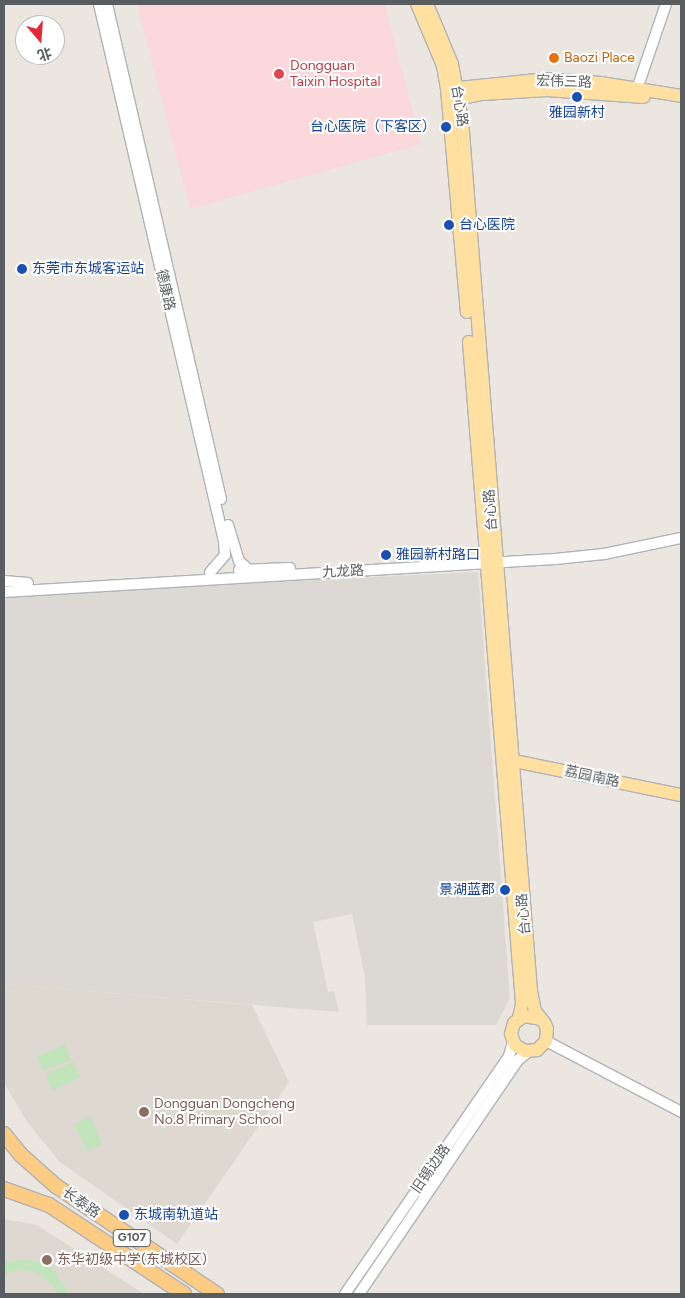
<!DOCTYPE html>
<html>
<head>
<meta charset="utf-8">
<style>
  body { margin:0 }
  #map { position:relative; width:685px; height:1298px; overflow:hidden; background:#ebe6df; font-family:Figtree,"Noto Sans SC",sans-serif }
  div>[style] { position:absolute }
  .industrial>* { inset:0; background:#dcd8d3 }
  .education>* { inset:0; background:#ddd8d0 }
  .medical>* { inset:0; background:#fad8db }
  .green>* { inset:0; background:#c1e4ba; transform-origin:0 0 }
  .roads { filter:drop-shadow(1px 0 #b0b3b7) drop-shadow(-1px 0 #b0b3b7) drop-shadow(0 1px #b0b3b7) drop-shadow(0 -1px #b0b3b7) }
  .minor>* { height:10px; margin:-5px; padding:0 5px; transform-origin:5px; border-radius:5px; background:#fff }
  .major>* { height:12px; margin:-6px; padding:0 6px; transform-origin:6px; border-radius:6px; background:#ffe0a0 }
  .highway>* { height:14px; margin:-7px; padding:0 7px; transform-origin:7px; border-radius:7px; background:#fccb84 }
  .dots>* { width:14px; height:14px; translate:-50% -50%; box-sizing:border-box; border:2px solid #fff; border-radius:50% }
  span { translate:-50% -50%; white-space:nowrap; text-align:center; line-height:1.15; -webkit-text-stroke:4px #fff; paint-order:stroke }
  .shield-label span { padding:1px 4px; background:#fff; border:1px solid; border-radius:4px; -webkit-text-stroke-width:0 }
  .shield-label { font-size:12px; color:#585d60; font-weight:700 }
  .food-label { font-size:14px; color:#c56008 }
  .left { translate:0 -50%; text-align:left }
  .health-label { font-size:14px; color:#be3a42 }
  .street-label { font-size:14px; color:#585d60 }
  .transit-label { font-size:14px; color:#164399 }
  .right { translate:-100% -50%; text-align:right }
  .education-label { font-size:14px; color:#785e54 }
  .frame { position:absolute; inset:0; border:5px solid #585d60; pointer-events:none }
  .north { position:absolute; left:15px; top:15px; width:50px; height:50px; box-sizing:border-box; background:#fff; border:1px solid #bcbebf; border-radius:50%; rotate:162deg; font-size:14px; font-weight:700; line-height:20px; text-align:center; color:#585d60 }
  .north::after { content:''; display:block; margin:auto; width:18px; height:22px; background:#e82838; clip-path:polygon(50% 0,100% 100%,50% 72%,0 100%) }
</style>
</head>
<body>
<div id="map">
  <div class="industrial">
    <div style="clip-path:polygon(478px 572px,510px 998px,496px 1025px,367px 1025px,365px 977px,352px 914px,313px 922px,328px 992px,334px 991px,339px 1012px,4px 984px,4px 601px,11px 595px)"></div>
  </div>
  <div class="education">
    <div style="clip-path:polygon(4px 984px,252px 1005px,289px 1082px,177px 1244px,60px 1162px,28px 1123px,4px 1083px)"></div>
    <div style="clip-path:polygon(4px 1219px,37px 1225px,144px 1294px,4px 1294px)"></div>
  </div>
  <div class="medical">
    <div style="clip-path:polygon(137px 4px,385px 4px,421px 144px,190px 209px)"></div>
  </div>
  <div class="green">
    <div style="left:65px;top:1045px;width:16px;height:30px;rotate:68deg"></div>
    <div style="left:73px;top:1062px;width:17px;height:30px;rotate:65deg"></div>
    <div style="left:90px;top:1117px;width:29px;height:17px;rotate:65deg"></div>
    <div style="clip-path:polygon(24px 1259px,40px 1262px,54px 1270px,69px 1294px,58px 1294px,51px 1283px,36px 1272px,17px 1270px,4px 1274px,4px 1263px)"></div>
  </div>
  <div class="roads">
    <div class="minor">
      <div style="left:99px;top:4px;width:551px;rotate:76.9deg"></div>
      <div style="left:224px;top:541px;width:14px;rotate:86deg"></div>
      <div style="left:225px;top:555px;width:23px;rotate:131deg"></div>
      <div style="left:107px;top:4px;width:508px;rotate:77.03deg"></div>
      <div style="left:635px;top:95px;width:96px;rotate:-71.2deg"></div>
      <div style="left:228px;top:525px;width:38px;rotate:73deg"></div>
      <div style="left:239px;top:561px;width:13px;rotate:42deg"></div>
      <div style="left:239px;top:570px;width:51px;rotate:-2.2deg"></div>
      <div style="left:4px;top:581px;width:24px;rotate:5deg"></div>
      <div style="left:4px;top:592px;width:552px;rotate:-3.43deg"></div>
      <div style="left:555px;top:559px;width:49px;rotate:-5.8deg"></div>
      <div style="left:604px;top:554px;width:79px;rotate:-11.7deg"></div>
      <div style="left:546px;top:1041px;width:153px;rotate:27.7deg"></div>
      <div style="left:345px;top:1294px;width:289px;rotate:-55.4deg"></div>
      <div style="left:509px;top:1056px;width:15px;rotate:-74deg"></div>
      <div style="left:359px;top:1294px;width:283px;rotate:-55.8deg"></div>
      <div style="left:518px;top:1060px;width:14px;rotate:-39deg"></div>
    </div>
    <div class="major">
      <div style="left:417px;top:4px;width:67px;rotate:67.2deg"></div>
      <div style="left:443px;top:66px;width:23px;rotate:80deg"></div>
      <div style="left:447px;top:89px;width:224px;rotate:84.9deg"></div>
      <div style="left:427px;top:4px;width:65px;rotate:67.4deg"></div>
      <div style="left:452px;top:64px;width:57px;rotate:79.9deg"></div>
      <div style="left:462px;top:120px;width:874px;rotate:85.47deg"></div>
      <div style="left:531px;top:991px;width:20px;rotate:79deg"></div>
      <div style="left:535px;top:1011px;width:16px;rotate:52deg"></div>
      <div style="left:545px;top:1024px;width:5px;rotate:68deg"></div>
      <div style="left:547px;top:1029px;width:12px;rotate:95deg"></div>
      <div style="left:546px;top:1041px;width:13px;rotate:135deg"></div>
      <div style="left:537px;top:1050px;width:12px;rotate:175deg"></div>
      <div style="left:525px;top:1051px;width:12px;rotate:-149deg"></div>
      <div style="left:515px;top:1045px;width:12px;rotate:-110deg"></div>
      <div style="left:511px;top:1034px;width:11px;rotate:-75deg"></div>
      <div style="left:514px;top:1023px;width:12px;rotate:-35deg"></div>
      <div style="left:524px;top:1016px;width:17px;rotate:10deg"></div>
      <div style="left:449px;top:89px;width:99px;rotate:-5.8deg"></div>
      <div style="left:547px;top:79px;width:54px;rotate:4.2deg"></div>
      <div style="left:601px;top:83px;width:81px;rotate:9.2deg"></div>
      <div style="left:451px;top:100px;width:32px;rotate:-11deg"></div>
      <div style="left:482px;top:94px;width:65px;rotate:-3.5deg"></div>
      <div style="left:547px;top:90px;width:97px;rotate:4.1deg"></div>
      <div style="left:469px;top:342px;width:664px;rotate:85.42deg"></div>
      <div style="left:522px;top:1004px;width:14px;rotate:102deg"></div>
      <div style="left:505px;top:759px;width:180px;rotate:11.6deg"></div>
    </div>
    <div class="highway">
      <div style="left:4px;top:1134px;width:27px;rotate:51deg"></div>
      <div style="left:21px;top:1155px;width:47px;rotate:41.5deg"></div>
      <div style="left:56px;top:1186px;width:194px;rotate:33.9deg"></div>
      <div style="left:4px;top:1189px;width:48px;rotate:19.6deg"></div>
      <div style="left:49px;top:1205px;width:162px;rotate:33.4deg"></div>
    </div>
  </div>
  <div class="dots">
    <div style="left:554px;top:58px;background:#e8710a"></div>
    <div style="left:279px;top:74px;background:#e0444e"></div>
    <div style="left:577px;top:97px;background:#1a4fb4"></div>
    <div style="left:446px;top:127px;background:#1a4fb4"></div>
    <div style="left:449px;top:225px;background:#1a4fb4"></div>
    <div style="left:22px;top:269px;background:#1a4fb4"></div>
    <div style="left:386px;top:555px;background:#1a4fb4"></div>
    <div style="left:505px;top:890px;background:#1a4fb4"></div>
    <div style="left:144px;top:1112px;background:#8d6e63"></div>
    <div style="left:124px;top:1215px;background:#1a4fb4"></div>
    <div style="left:47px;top:1260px;background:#8d6e63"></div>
  </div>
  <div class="shield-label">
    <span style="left:132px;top:1238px">G107</span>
  </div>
  <div class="food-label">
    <span class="left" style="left:564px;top:58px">Baozi Place</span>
  </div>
  <div class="health-label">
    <span class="left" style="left:290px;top:74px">Dongguan<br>Taixin Hospital</span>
  </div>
  <div class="street-label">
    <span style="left:564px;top:82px;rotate:2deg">宏伟三路</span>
    <span style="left:459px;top:106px;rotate:81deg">台心路</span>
    <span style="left:165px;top:290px;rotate:77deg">德康路</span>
    <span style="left:491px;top:510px;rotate:-94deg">台心路</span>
    <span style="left:343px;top:572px;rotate:-3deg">九龙路</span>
    <span style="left:592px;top:777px;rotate:12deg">荔园南路</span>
    <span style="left:524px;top:914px;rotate:-95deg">台心路</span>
    <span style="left:431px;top:1169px;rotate:-55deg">旧锡边路</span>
    <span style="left:81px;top:1203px;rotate:35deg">长泰路</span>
  </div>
  <div class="transit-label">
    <span style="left:577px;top:113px">雅园新村</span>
    <span class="right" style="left:436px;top:127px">台心医院（下客区）</span>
    <span class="left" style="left:459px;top:225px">台心医院</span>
    <span class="left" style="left:32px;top:269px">东莞市东城客运站</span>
    <span class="left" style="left:396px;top:555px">雅园新村路口</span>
    <span class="right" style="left:495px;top:890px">景湖蓝郡</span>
    <span class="left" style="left:134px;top:1215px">东城南轨道站</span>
  </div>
  <div class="education-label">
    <span class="left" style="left:154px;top:1112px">Dongguan Dongcheng<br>No.8 Primary School</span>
    <span class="left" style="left:57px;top:1260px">东华初级中学(东城校区)</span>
  </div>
  <div class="frame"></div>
  <div class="north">北</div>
</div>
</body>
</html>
